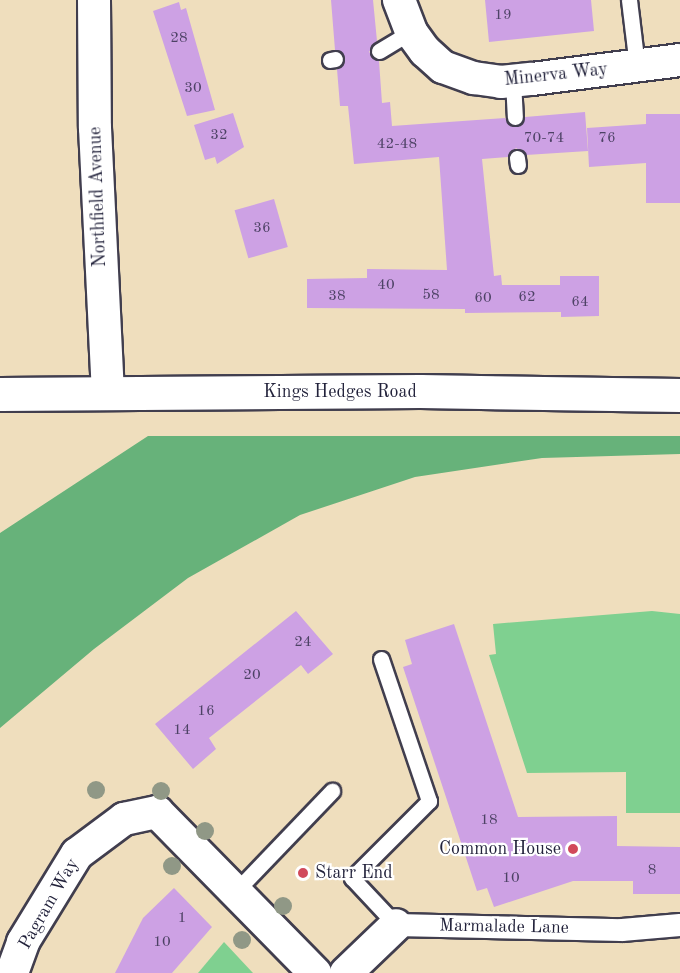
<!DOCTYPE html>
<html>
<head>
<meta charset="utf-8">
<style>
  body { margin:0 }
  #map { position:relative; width:680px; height:973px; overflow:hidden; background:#efdebd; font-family:"Old Standard TT",serif }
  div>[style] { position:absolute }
  .green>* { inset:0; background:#7fd090 }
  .forest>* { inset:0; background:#67b27a }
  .building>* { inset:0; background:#cda1e4; transform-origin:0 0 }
  .roads { filter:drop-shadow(2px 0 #413e4e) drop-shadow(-2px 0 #413e4e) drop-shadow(0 2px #413e4e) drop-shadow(0 -2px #413e4e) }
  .service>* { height:15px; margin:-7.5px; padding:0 7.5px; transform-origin:7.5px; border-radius:7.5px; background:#fff }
  .pedestrian>* { height:22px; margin:-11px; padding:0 11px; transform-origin:11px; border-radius:11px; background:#fff }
  .minor>* { height:32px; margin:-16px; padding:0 16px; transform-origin:16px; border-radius:16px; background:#fff }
  .tertiary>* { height:33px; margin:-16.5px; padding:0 16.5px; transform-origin:16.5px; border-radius:16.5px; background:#fff }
  .trees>* { width:18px; height:18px; margin:-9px; border-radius:50%; background:#909886 }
  .dots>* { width:16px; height:16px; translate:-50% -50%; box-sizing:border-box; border:3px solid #fff; border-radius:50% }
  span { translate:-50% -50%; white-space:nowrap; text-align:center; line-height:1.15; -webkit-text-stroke:4.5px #fff; paint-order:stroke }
  .number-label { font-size:15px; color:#4d4265 }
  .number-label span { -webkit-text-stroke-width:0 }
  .street-label { font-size:18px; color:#22223b }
  .poi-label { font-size:18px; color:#22223b }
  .right { translate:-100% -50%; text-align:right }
  .left { translate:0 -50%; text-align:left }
</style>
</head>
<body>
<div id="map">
  <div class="green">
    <div style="clip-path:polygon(652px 611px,680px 614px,680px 813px,626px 813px,626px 772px,527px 773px,489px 655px,496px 654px,493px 624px)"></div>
    <div style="clip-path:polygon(224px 942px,253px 973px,198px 973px)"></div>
  </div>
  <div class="forest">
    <div style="clip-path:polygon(148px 436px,680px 436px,680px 454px,542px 458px,415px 477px,300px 515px,188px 578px,94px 649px,0 728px,0 533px)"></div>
  </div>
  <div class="building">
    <div style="clip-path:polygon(331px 0,373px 0,377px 41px,369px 52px,379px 61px,382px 103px,390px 102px,392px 126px,505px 118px,516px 127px,525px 117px,585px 112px,588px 151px,526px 155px,516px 148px,508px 157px,482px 159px,494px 276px,501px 275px,502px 285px,560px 285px,560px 276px,599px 276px,599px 316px,561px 317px,561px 312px,465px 313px,465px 309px,307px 308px,307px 279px,367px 278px,367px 269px,447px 270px,439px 157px,354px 164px,348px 106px,340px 106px,337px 69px,345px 58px,335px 50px)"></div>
    <div style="clip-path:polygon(485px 0,591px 0,594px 31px,489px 42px)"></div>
    <div style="clip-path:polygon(179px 2px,181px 10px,186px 8px,215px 110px,187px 116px,153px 11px)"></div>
    <div style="clip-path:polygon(233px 113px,244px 147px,217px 164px,215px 157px,205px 160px,194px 125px)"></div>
    <div style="clip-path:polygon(646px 114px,680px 114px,680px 203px,646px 203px,646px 163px,589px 167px,587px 128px,646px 124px)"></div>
    <div style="left:274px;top:199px;width:50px;height:41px;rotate:74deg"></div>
    <div style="clip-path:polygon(296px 611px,333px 654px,308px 674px,301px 665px,209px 738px,216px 749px,193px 769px,155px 724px)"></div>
    <div style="clip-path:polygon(454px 624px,518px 817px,617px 816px,617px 846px,680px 847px,680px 894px,633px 894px,633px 881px,573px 881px,494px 907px,487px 888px,477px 891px,403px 667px,412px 664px,405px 640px)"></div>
    <div style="clip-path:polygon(174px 888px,212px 927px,172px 973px,115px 973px,143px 918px)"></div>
  </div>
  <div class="roads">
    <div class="service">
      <div style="left:629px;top:0;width:66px;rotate:83.1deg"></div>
      <div style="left:379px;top:51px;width:37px;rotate:-31deg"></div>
      <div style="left:330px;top:60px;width:5px;rotate:-11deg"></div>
      <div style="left:513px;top:81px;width:36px;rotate:87deg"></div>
      <div style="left:517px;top:158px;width:7px;rotate:82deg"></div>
      <div style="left:381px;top:659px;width:150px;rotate:71.3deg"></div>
      <div style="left:429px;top:801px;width:109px;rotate:135deg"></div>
      <div style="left:352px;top:878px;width:64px;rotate:46.9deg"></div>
      <div style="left:236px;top:891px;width:139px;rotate:-46.2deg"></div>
    </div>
    <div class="pedestrian">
      <div style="left:396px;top:925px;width:226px;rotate:1.3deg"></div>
      <div style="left:622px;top:930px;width:58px;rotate:-4.9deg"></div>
    </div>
    <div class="minor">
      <div style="left:94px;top:0;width:128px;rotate:89.6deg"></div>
      <div style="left:95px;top:128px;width:265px;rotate:87.2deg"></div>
      <div style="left:399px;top:0;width:34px;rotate:69deg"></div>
      <div style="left:411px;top:32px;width:24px;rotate:54deg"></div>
      <div style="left:425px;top:51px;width:24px;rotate:42deg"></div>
      <div style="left:443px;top:67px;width:33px;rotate:20deg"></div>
      <div style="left:474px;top:78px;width:27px;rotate:8deg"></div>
      <div style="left:501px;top:82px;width:31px;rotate:-6deg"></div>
      <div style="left:532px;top:79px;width:149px;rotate:-7.3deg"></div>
      <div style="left:12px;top:973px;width:33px;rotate:-70deg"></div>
      <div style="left:23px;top:942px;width:103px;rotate:-58.5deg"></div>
      <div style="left:77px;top:854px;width:59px;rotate:-36.7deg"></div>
      <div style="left:124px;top:819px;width:34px;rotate:-12deg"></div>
      <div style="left:157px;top:812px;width:226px;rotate:45.5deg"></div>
      <div style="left:346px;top:973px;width:69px;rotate:-43.8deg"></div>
    </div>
    <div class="tertiary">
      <div style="left:0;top:394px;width:420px;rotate:-0.4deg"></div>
      <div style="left:420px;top:391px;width:260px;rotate:0.9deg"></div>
    </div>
  </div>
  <div class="trees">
    <div style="left:96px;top:790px"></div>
    <div style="left:161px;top:791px"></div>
    <div style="left:205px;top:831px"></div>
    <div style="left:172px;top:866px"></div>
    <div style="left:283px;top:906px"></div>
    <div style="left:242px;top:940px"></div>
  </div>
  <div class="dots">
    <div style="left:573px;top:849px;background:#d1495b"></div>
    <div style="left:303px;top:873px;background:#d1495b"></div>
  </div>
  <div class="number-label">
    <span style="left:503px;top:16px">19</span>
    <span style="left:179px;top:39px">28</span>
    <span style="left:193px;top:89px">30</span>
    <span style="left:219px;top:136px">32</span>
    <span style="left:544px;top:139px">70-74</span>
    <span style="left:607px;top:139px">76</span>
    <span style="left:397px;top:145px">42-48</span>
    <span style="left:262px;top:229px">36</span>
    <span style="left:386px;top:286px">40</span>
    <span style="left:431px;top:296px">58</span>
    <span style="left:337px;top:297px">38</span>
    <span style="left:527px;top:298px">62</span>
    <span style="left:483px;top:299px">60</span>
    <span style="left:580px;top:303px">64</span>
    <span style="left:303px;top:643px">24</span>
    <span style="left:252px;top:676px">20</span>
    <span style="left:206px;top:712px">16</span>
    <span style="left:182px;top:731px">14</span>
    <span style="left:489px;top:821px">18</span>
    <span style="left:652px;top:871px">8</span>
    <span style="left:511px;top:879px">10</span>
    <span style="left:182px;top:919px">1</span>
    <span style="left:162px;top:943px">10</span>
  </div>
  <div class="street-label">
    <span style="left:556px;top:75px;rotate:-6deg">Minerva Way</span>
    <span style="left:98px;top:197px;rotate:-92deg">Northfield Avenue</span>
    <span style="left:340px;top:392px">Kings Hedges Road</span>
    <span style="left:49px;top:904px;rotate:-60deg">Pagram Way</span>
    <span style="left:504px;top:927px;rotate:1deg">Marmalade Lane</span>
  </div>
  <div class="poi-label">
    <span class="right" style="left:561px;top:849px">Common House</span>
    <span class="left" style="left:315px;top:873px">Starr End</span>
  </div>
</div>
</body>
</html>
